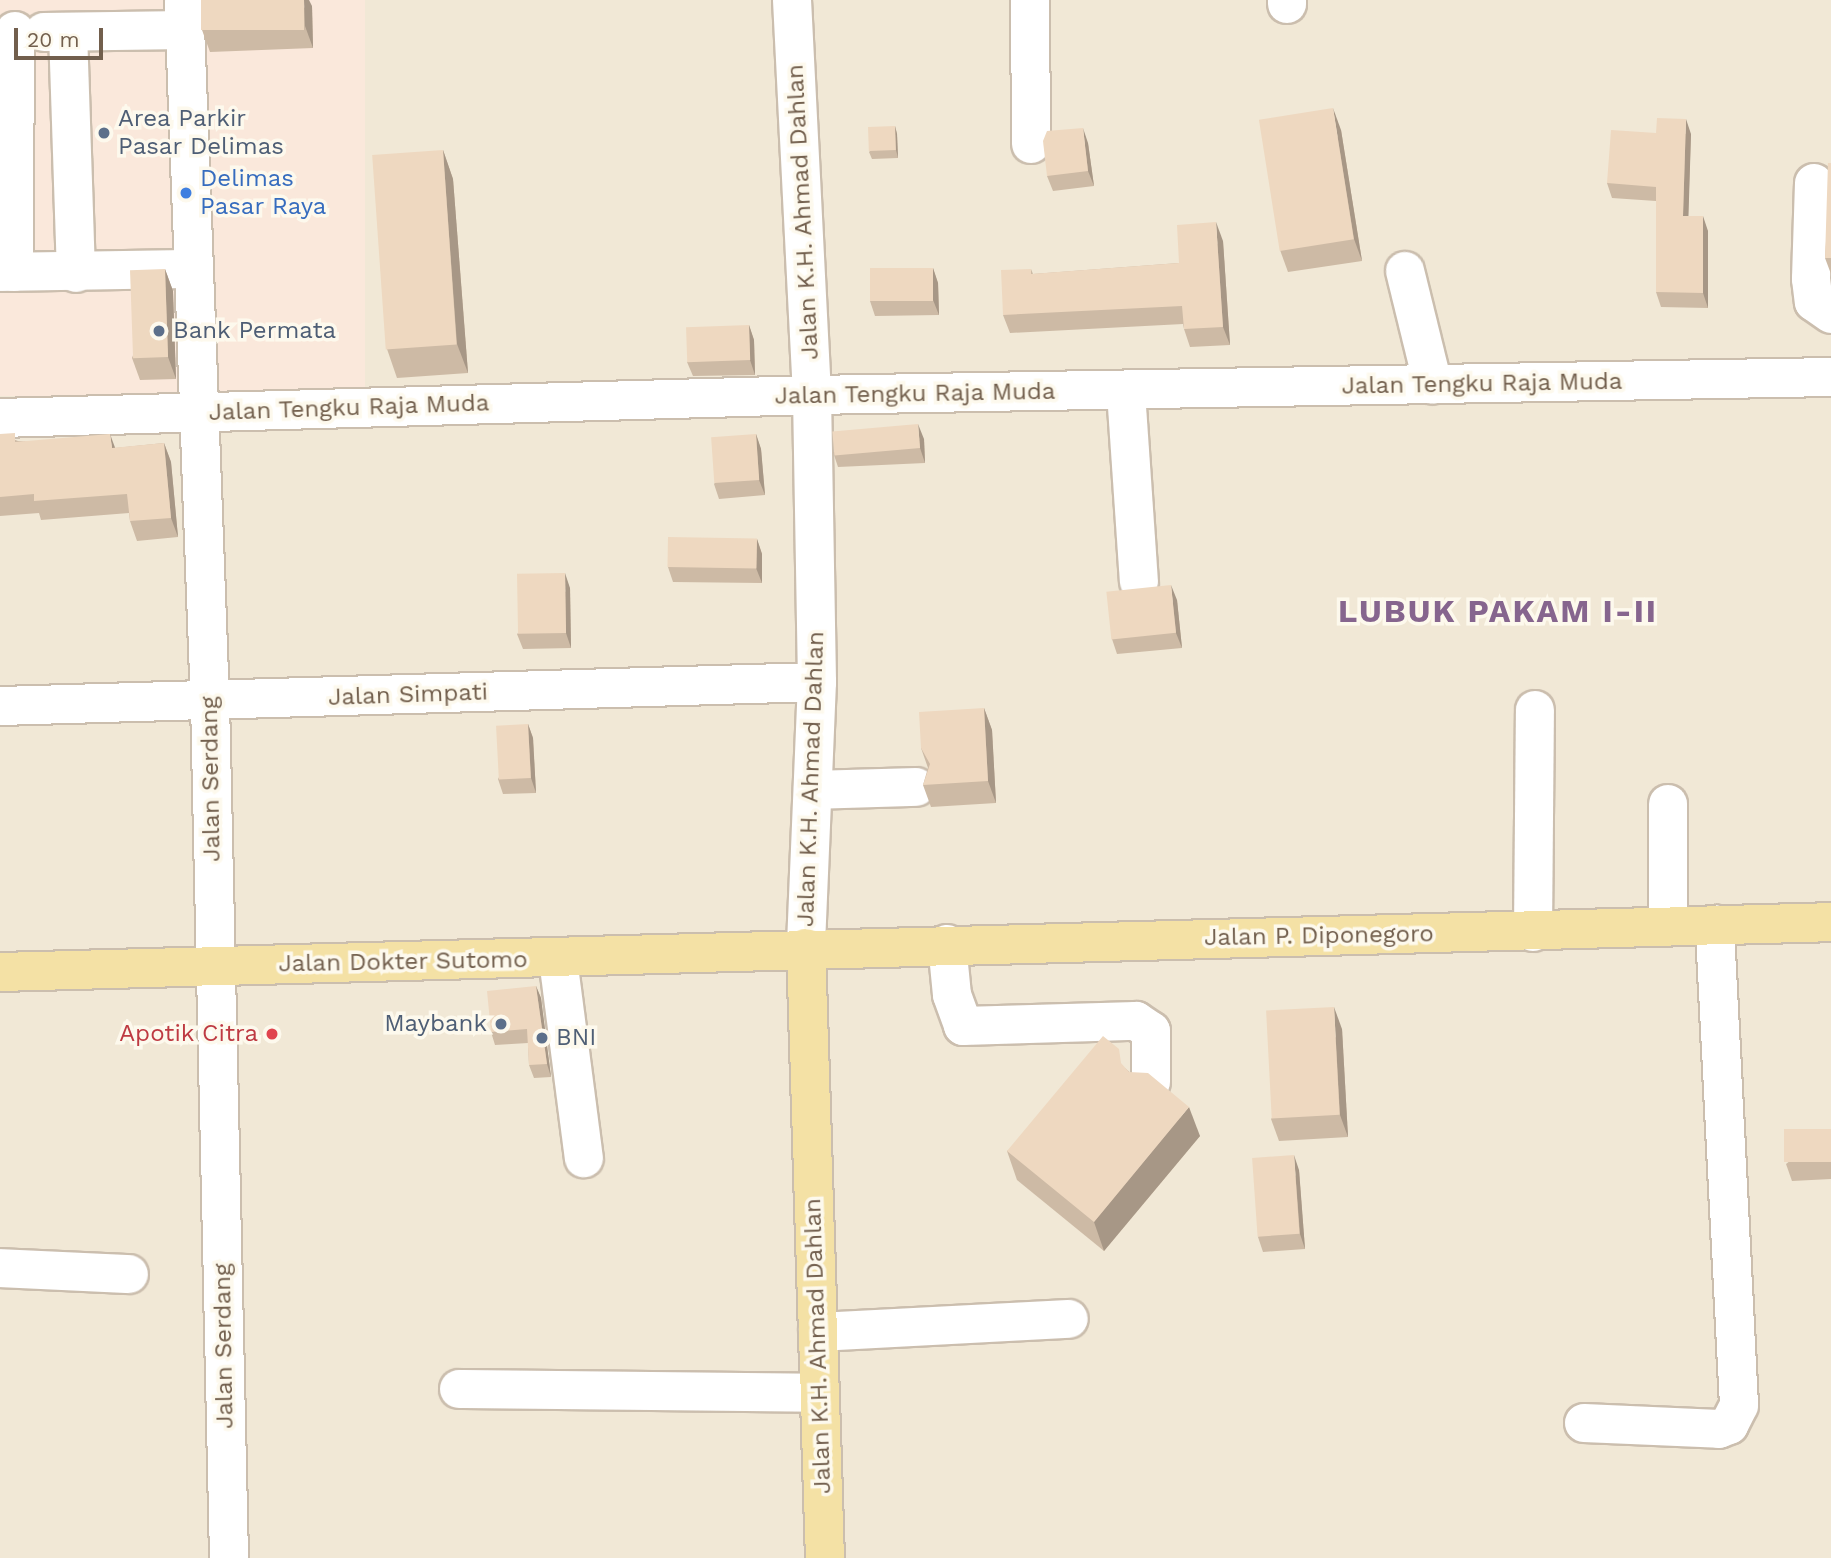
<!DOCTYPE html>
<html>
<head>
<meta charset="utf-8">
<style>
  body { margin:0 }
  #map { position:relative; width:1831px; height:1558px; overflow:hidden; background:#faf5e7; font-family:"Work Sans",sans-serif }
  div>[style] { position:absolute }
  .residential>* { inset:0; background:#f1e8d6; transform-origin:0 0 }
  .commercial>* { inset:0; background:#fae8db; transform-origin:0 0 }
  .roads { filter:drop-shadow(2px 0 #cbbeae) drop-shadow(-2px 0 #cbbeae) drop-shadow(0 2px #cbbeae) drop-shadow(0 -2px #cbbeae) }
  .minor>* { height:38px; margin:-19px; padding:0 19px; transform-origin:19px; border-radius:19px; background:#fff }
  .major>* { height:38px; margin:-19px; padding:0 19px; transform-origin:19px; border-radius:19px; background:#f4e1a5 }
  .wall>* { inset:0; background:#cdbaa5 }
  .shaded-wall>* { inset:0; background:#a79786 }
  .building>* { inset:0; background:#eed8c0; transform-origin:0 0 }
  .dots>* { width:19px; height:19px; translate:-50% -50%; box-sizing:border-box; border:4px solid #fdf9ed; border-radius:50% }
  span { translate:-50% -50%; white-space:nowrap; text-align:center; line-height:1.15; -webkit-text-stroke:7px #fdf9ed; paint-order:stroke }
  .service-label { font-size:24px; color:#4e5e75 }
  .left { translate:0 -50%; text-align:left }
  .right { translate:-100% -50%; text-align:right }
  .shop-label { font-size:24px; color:#366cbe }
  .street-label { font-size:24px; color:#725f4d }
  .health-label { font-size:24px; color:#be3a42 }
  .district-label { font-size:32px; color:#86658e; font-weight:700; letter-spacing:2px }
  .scale { position:absolute; left:14px; top:28px; width:89px; height:32px; box-sizing:border-box; border:4px solid #725f4d; border-top:0; padding-left:9px; font-size:21px; line-height:24px; white-space:nowrap; color:#725f4d; -webkit-text-stroke:5px #fdf9ed; paint-order:stroke }
</style>
</head>
<body>
<div id="map">
  <div class="residential">
    <div style="left:0;top:0;width:1831px;height:1558px"></div>
  </div>
  <div class="commercial">
    <div style="left:0;top:0;width:365px;height:396px"></div>
  </div>
  <div class="roads">
    <div class="minor">
      <div style="left:184px;top:0;width:701px;rotate:87.88deg"></div>
      <div style="left:210px;top:701px;width:857px;rotate:88.73deg"></div>
      <div style="left:792px;top:0;width:396px;rotate:87.1deg"></div>
      <div style="left:812px;top:395px;width:287px;rotate:89deg"></div>
      <div style="left:817px;top:682px;width:266px;rotate:92.4deg"></div>
      <div style="left:1030px;top:0;width:144px;rotate:89.6deg"></div>
      <div style="left:1287px;top:0;width:4px;rotate:90deg"></div>
      <div style="left:44px;top:32px;width:141px;rotate:-0.8deg"></div>
      <div style="left:68px;top:32px;width:241px;rotate:88.1deg"></div>
      <div style="left:1814px;top:183px;width:96px;rotate:91.8deg"></div>
      <div style="left:1811px;top:279px;width:23px;rotate:83deg"></div>
      <div style="left:1814px;top:302px;width:21px;rotate:35deg"></div>
      <div style="left:1405px;top:271px;width:117px;rotate:76.2deg"></div>
      <div style="left:0;top:272px;width:183px;rotate:-0.9deg"></div>
      <div style="left:14px;top:272px;width:241px;rotate:-89.8deg"></div>
      <div style="left:1126px;top:392px;width:190px;rotate:86.1deg"></div>
      <div style="left:0;top:418px;width:812px;rotate:-1.62deg"></div>
      <div style="left:812px;top:395px;width:1019px;rotate:-1.01deg"></div>
      <div style="left:0;top:706px;width:817px;rotate:-1.68deg"></div>
      <div style="left:813px;top:790px;width:103px;rotate:-1.7deg"></div>
      <div style="left:1668px;top:804px;width:122px;rotate:90deg"></div>
      <div style="left:1533px;top:932px;width:222px;rotate:-89.5deg"></div>
      <div style="left:947px;top:944px;width:51px;rotate:84.4deg"></div>
      <div style="left:952px;top:995px;width:33px;rotate:70deg"></div>
      <div style="left:963px;top:1026px;width:173px;rotate:-1.7deg"></div>
      <div style="left:1136px;top:1021px;width:18px;rotate:34deg"></div>
      <div style="left:1151px;top:1031px;width:51px;rotate:90deg"></div>
      <div style="left:558px;top:959px;width:201px;rotate:82.6deg"></div>
      <div style="left:0;top:1268px;width:129px;rotate:2.7deg"></div>
      <div style="left:818px;top:1332px;width:251px;rotate:-3deg"></div>
      <div style="left:459px;top:1389px;width:361px;rotate:0.6deg"></div>
      <div style="left:1584px;top:1423px;width:135px;rotate:2.5deg"></div>
      <div style="left:1719px;top:1429px;width:11px;rotate:-22deg"></div>
      <div style="left:1729px;top:1425px;width:22px;rotate:-63deg"></div>
      <div style="left:1739px;top:1405px;width:481px;rotate:-92.9deg"></div>
    </div>
    <div class="major">
      <div style="left:806px;top:948px;width:610px;rotate:88.22deg"></div>
      <div style="left:0;top:972px;width:1832px;rotate:-1.56deg"></div>
    </div>
  </div>
  <div class="wall">
    <div style="clip-path:polygon(312px 6px,313px 48px,210px 52px,202px 30px)"></div>
    <div style="clip-path:polygon(895px 126px,897px 134px,898px 158px,872px 159px,869px 152px)"></div>
    <div style="clip-path:polygon(1341px 130px,1362px 261px,1288px 272px,1280px 250px)"></div>
    <div style="clip-path:polygon(1656px 133px,1691px 134px,1688px 216px,1708px 231px,1708px 308px,1661px 307px,1656px 292px,1656px 201px,1612px 198px,1607px 183px)"></div>
    <div style="clip-path:polygon(1088px 143px,1094px 186px,1053px 191px,1047px 176px)"></div>
    <div style="clip-path:polygon(443px 150px,453px 179px,468px 373px,397px 378px,387px 349px)"></div>
    <div style="clip-path:polygon(1831px 163px,1831px 274px,1825px 258px)"></div>
    <div style="clip-path:polygon(1223px 241px,1230px 345px,1190px 347px,1184px 329px,1183px 324px,1010px 333px,1003px 315px,1031px 269px,1033px 274px,1179px 263px)"></div>
    <div style="clip-path:polygon(933px 268px,938px 283px,939px 315px,875px 316px,870px 301px)"></div>
    <div style="clip-path:polygon(165px 269px,173px 291px,176px 379px,140px 380px,132px 358px)"></div>
    <div style="clip-path:polygon(749px 325px,754px 340px,755px 375px,693px 376px,687px 362px)"></div>
    <div style="clip-path:polygon(0 434px,18px 441px,115px 448px,164px 443px,171px 462px,178px 537px,137px 541px,130px 521px,129px 513px,41px 520px,39px 513px,0 516px)"></div>
    <div style="clip-path:polygon(756px 434px,761px 449px,765px 495px,719px 499px,714px 484px)"></div>
    <div style="clip-path:polygon(924px 439px,925px 463px,838px 467px,833px 452px)"></div>
    <div style="clip-path:polygon(757px 539px,762px 554px,762px 583px,673px 582px,668px 567px)"></div>
    <div style="clip-path:polygon(570px 588px,571px 648px,523px 649px,517px 634px)"></div>
    <div style="clip-path:polygon(1177px 600px,1182px 648px,1117px 654px,1112px 639px)"></div>
    <div style="clip-path:polygon(984px 708px,992px 730px,996px 803px,931px 807px,923px 785px,928px 768px,921px 748px)"></div>
    <div style="clip-path:polygon(528px 724px,533px 738px,536px 793px,503px 794px,498px 779px)"></div>
    <div style="clip-path:polygon(536px 986px,541px 998px,551px 1077px,534px 1078px,529px 1065px,528px 1043px,495px 1045px,491px 1032px)"></div>
    <div style="clip-path:polygon(1342px 1029px,1348px 1137px,1279px 1141px,1271px 1119px)"></div>
    <div style="clip-path:polygon(1125px 1068px,1200px 1136px,1104px 1251px,1017px 1180px,1007px 1151px)"></div>
    <div style="clip-path:polygon(1831px 1129px,1831px 1179px,1792px 1181px,1786px 1164px)"></div>
    <div style="clip-path:polygon(1299px 1170px,1305px 1249px,1263px 1252px,1258px 1237px)"></div>
  </div>
  <div class="shaded-wall">
    <div style="clip-path:polygon(304px 0,309px 0,312px 6px,313px 48px,305px 26px)"></div>
    <div style="clip-path:polygon(1333px 108px,1341px 130px,1362px 261px,1354px 239px)"></div>
    <div style="clip-path:polygon(1686px 119px,1691px 134px,1688px 231px,1683px 216px)"></div>
    <div style="clip-path:polygon(895px 126px,897px 134px,898px 158px,896px 150px)"></div>
    <div style="clip-path:polygon(1083px 128px,1088px 143px,1094px 186px,1088px 171px)"></div>
    <div style="clip-path:polygon(443px 150px,453px 179px,468px 373px,457px 344px)"></div>
    <div style="clip-path:polygon(1703px 216px,1708px 231px,1708px 308px,1703px 293px)"></div>
    <div style="clip-path:polygon(1216px 222px,1223px 241px,1230px 345px,1223px 327px)"></div>
    <div style="clip-path:polygon(933px 268px,938px 283px,939px 315px,933px 300px)"></div>
    <div style="clip-path:polygon(165px 269px,173px 291px,176px 379px,168px 357px)"></div>
    <div style="clip-path:polygon(749px 325px,754px 340px,755px 375px,750px 360px)"></div>
    <div style="clip-path:polygon(918px 424px,924px 439px,925px 463px,920px 448px)"></div>
    <div style="clip-path:polygon(110px 434px,117px 453px,112px 448px)"></div>
    <div style="clip-path:polygon(756px 434px,761px 449px,765px 495px,759px 480px)"></div>
    <div style="clip-path:polygon(164px 443px,171px 462px,178px 537px,171px 518px)"></div>
    <div style="clip-path:polygon(757px 539px,762px 554px,762px 583px,756px 568px)"></div>
    <div style="clip-path:polygon(565px 573px,570px 588px,571px 648px,566px 633px)"></div>
    <div style="clip-path:polygon(1171px 585px,1177px 600px,1182px 648px,1176px 633px)"></div>
    <div style="clip-path:polygon(984px 708px,992px 730px,996px 803px,988px 781px)"></div>
    <div style="clip-path:polygon(528px 724px,533px 738px,536px 793px,531px 778px)"></div>
    <div style="clip-path:polygon(536px 986px,541px 998px,551px 1077px,547px 1064px)"></div>
    <div style="clip-path:polygon(1334px 1007px,1342px 1029px,1348px 1137px,1340px 1115px)"></div>
    <div style="clip-path:polygon(1189px 1107px,1200px 1136px,1104px 1251px,1094px 1222px)"></div>
    <div style="clip-path:polygon(1294px 1155px,1299px 1170px,1305px 1249px,1300px 1234px)"></div>
  </div>
  <div class="building">
    <div style="left:201px;top:0;width:103px;height:30px"></div>
    <div style="left:1333px;top:108px;width:133px;height:75px;rotate:81deg"></div>
    <div style="clip-path:polygon(1657px 118px,1686px 119px,1683px 216px,1703px 216px,1703px 293px,1656px 292px,1656px 187px,1607px 183px,1611px 130px,1656px 133px)"></div>
    <div style="left:895px;top:126px;width:24px;height:27px;rotate:88deg"></div>
    <div style="clip-path:polygon(1083px 128px,1088px 171px,1047px 176px,1043px 141px,1047px 131px)"></div>
    <div style="left:443px;top:150px;width:195px;height:71px;rotate:86deg"></div>
    <div style="clip-path:polygon(1828px 163px,1831px 163px,1831px 258px,1825px 258px)"></div>
    <div style="clip-path:polygon(1216px 222px,1223px 327px,1184px 329px,1182px 306px,1003px 315px,1001px 270px,1031px 269px,1031px 274px,1179px 263px,1177px 225px)"></div>
    <div style="left:870px;top:268px;width:63px;height:33px"></div>
    <div style="left:165px;top:269px;width:88px;height:35px;rotate:88deg"></div>
    <div style="left:749px;top:325px;width:35px;height:63px;rotate:88deg"></div>
    <div style="left:918px;top:424px;width:24px;height:86px;rotate:85deg"></div>
    <div style="clip-path:polygon(15px 433px,15px 442px,110px 434px,112px 448px,164px 443px,171px 518px,130px 521px,127px 494px,34px 501px,34px 494px,0 497px,0 434px)"></div>
    <div style="left:756px;top:434px;width:46px;height:45px;rotate:86deg"></div>
    <div style="left:668px;top:537px;width:89px;height:30px;rotate:1deg"></div>
    <div style="left:565px;top:573px;width:60px;height:48px;rotate:89deg"></div>
    <div style="left:1171px;top:585px;width:48px;height:65px;rotate:84deg"></div>
    <div style="clip-path:polygon(984px 708px,988px 781px,923px 785px,930px 764px,921px 748px,919px 712px)"></div>
    <div style="left:528px;top:724px;width:54px;height:32px;rotate:87deg"></div>
    <div style="clip-path:polygon(536px 986px,547px 1064px,529px 1065px,527px 1029px,491px 1032px,487px 991px)"></div>
    <div style="left:1334px;top:1007px;width:108px;height:68px;rotate:87deg"></div>
    <div style="clip-path:polygon(1103px 1036px,1119px 1049px,1121px 1063px,1129px 1072px,1148px 1073px,1189px 1107px,1094px 1222px,1007px 1151px)"></div>
    <div style="left:1831px;top:1129px;width:33px;height:47px;rotate:90deg"></div>
    <div style="left:1294px;top:1155px;width:79px;height:42px;rotate:86deg"></div>
  </div>
  <div class="dots">
    <div style="left:104px;top:133px;background:#5c6f8a"></div>
    <div style="left:186px;top:193px;background:#3f7fe0"></div>
    <div style="left:159px;top:331px;background:#5c6f8a"></div>
    <div style="left:501px;top:1024px;background:#5c6f8a"></div>
    <div style="left:272px;top:1034px;background:#e0444e"></div>
    <div style="left:542px;top:1038px;background:#5c6f8a"></div>
  </div>
  <div class="service-label">
    <span class="left" style="left:118px;top:133px">Area Parkir<br>Pasar Delimas</span>
    <span class="left" style="left:173px;top:331px">Bank Permata</span>
    <span class="right" style="left:487px;top:1024px">Maybank</span>
    <span class="left" style="left:556px;top:1038px">BNI</span>
  </div>
  <div class="shop-label">
    <span class="left" style="left:200px;top:193px">Delimas<br>Pasar Raya</span>
  </div>
  <div class="street-label">
    <span style="left:803px;top:212px;rotate:-93deg">Jalan K.H. Ahmad Dahlan</span>
    <span style="left:1482px;top:384px;rotate:-1deg">Jalan Tengku Raja Muda</span>
    <span style="left:915px;top:394px;rotate:-1deg">Jalan Tengku Raja Muda</span>
    <span style="left:349px;top:408px;rotate:-2deg">Jalan Tengku Raja Muda</span>
    <span style="left:408px;top:695px;rotate:-2deg">Jalan Simpati</span>
    <span style="left:211px;top:779px;rotate:-91deg">Jalan Serdang</span>
    <span style="left:811px;top:779px;rotate:-88deg">Jalan K.H. Ahmad Dahlan</span>
    <span style="left:1319px;top:936px;rotate:-1deg">Jalan P. Diponegoro</span>
    <span style="left:403px;top:962px;rotate:-1deg">Jalan Dokter Sutomo</span>
    <span style="left:224px;top:1346px;rotate:-91deg">Jalan Serdang</span>
    <span style="left:818px;top:1346px;rotate:-92deg">Jalan K.H. Ahmad Dahlan</span>
  </div>
  <div class="health-label">
    <span class="right" style="left:258px;top:1034px">Apotik Citra</span>
  </div>
  <div class="district-label">
    <span style="left:1498px;top:611px">LUBUK PAKAM I-II</span>
  </div>
  <div class="scale">20 m</div>
</div>
</body>
</html>
